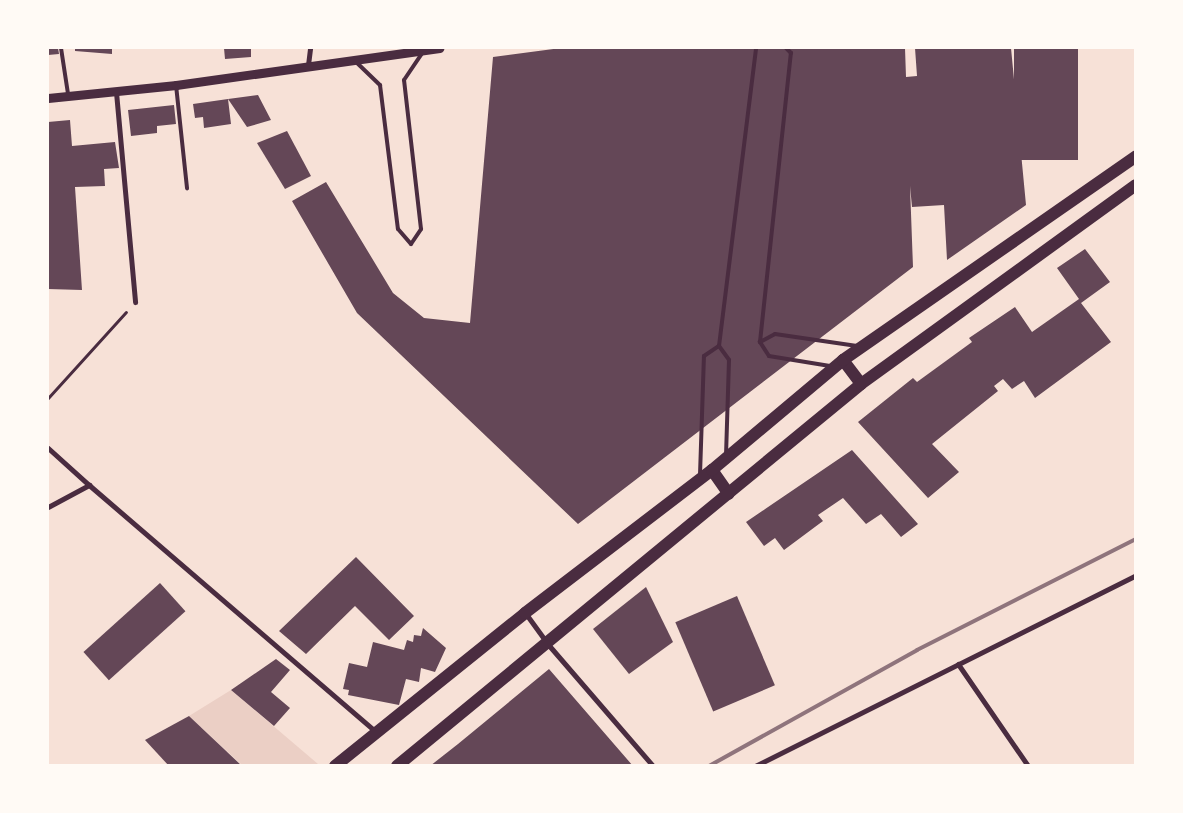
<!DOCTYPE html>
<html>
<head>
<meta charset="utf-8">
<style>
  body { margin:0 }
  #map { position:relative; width:1183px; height:813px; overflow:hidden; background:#f7e1d7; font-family:"Libre Baskerville",serif }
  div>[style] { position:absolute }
  .green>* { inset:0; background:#ebcfc5 }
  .building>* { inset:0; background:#644757; transform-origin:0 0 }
  .path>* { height:3px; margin:-1.5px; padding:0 1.5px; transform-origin:1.5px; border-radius:1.5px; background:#4a2c40 }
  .service>* { height:4px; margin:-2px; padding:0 2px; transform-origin:2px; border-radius:2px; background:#4a2c40 }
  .minor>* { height:5px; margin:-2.5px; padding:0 2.5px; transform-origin:2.5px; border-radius:2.5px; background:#4a2c40 }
  .tertiary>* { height:9px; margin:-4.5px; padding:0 4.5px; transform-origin:4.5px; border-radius:4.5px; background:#4a2c40 }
  .primary>* { height:12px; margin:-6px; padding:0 6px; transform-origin:6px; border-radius:6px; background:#4a2c40 }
  .rail>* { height:4px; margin:-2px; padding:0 2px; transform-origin:2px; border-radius:2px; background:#8f747c }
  span { translate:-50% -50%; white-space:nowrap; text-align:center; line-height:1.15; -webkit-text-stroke:4px #fffaf5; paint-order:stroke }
  .frame { position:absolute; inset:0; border:49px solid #fffaf5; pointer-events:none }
</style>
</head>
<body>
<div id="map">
  <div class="green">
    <div style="clip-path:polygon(231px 690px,318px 764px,242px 765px,189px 716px)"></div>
  </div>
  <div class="building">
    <div style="clip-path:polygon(48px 48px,58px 48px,59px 54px,48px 55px)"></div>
    <div style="clip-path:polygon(75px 48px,112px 48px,112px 54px,75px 51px)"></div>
    <div style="clip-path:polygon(224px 48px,251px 48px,251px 57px,225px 59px)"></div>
    <div style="clip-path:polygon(561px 48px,905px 48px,906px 77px,917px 76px,915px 48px,1011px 48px,1026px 205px,947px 260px,944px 205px,912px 207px,910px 186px,913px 267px,578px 524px,357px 313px,292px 201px,326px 182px,393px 293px,424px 318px,470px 323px,493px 57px)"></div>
    <div style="left:1014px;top:48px;width:64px;height:112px"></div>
    <div style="clip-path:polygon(258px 95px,271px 120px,247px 127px,228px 99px,231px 124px,204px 128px,203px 117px,195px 118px,193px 104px,228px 99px)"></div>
    <div style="clip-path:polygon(174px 105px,176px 124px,157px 126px,157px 133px,131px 136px,128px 110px)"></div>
    <div style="clip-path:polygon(70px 120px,72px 146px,115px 142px,119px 168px,104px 169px,105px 186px,75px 187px,82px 290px,48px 289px,48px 122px)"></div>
    <div style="clip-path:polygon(287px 131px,311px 176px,285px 189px,257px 143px)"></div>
    <div style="clip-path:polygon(1085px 249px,1110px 282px,1081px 303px,1111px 342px,1035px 398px,1024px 381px,1012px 389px,1003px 379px,994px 386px,998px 391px,932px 444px,959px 472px,928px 498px,858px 422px,913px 378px,917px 382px,972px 342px,969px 338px,1015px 307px,1032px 332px,1079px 299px,1057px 268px)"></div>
    <div style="clip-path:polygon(852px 450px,918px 524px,901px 537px,881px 514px,866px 524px,843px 498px,818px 515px,823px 521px,784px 550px,775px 538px,764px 546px,746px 522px)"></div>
    <div style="clip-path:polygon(356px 557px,414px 616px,389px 640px,355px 606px,306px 654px,279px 631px)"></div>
    <div style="left:160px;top:583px;width:38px;height:103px;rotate:48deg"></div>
    <div style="clip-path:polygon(646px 587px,673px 642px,629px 674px,593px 629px)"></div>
    <div style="left:737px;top:596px;width:97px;height:67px;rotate:67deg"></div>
    <div style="clip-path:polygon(423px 628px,446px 648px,435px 672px,421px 668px,419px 682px,406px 679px,399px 705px,348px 695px,349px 690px,343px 689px,349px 663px,367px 667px,373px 642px,404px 650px,407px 640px,413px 642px,414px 635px,421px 636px)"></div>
    <div style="clip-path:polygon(276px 659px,290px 670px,271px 692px,290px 708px,274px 726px,231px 690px)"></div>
    <div style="clip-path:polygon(549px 669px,633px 766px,430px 766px,458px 744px)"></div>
    <div style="clip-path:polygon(189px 716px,242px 766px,169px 766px,145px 740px)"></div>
  </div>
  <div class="path">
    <div style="left:48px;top:398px;width:116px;rotate:-47.8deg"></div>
  </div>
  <div class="service">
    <div style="left:61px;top:48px;width:47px;rotate:81.3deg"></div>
    <div style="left:355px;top:61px;width:35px;rotate:44deg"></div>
    <div style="left:380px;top:85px;width:145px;rotate:82.9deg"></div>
    <div style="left:398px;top:229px;width:20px;rotate:49deg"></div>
    <div style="left:411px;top:244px;width:18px;rotate:-56deg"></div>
    <div style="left:421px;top:229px;width:150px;rotate:-96.5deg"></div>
    <div style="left:404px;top:80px;width:34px;rotate:-56deg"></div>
    <div style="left:176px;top:85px;width:104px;rotate:83.9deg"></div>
    <div style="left:760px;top:342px;width:291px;rotate:-83.9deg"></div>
    <div style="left:791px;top:53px;width:7px;rotate:-135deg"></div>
    <div style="left:719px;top:346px;width:300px;rotate:-82.9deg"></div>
    <div style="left:830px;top:366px;width:62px;rotate:-170.7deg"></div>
    <div style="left:769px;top:356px;width:17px;rotate:-123deg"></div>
    <div style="left:760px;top:342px;width:17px;rotate:-28deg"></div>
    <div style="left:775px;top:334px;width:83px;rotate:8.3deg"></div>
    <div style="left:700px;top:475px;width:119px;rotate:-88.1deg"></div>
    <div style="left:704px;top:356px;width:18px;rotate:-34deg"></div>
    <div style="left:719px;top:346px;width:17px;rotate:54deg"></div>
    <div style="left:729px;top:360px;width:94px;rotate:91.8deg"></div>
  </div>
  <div class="minor">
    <div style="left:308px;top:65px;width:17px;rotate:-83deg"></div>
    <div style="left:116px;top:92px;width:211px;rotate:84.8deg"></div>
    <div style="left:48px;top:448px;width:55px;rotate:42.1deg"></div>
    <div style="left:48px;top:507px;width:47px;rotate:-28.2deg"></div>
    <div style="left:89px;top:485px;width:377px;rotate:40.7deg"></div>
    <div style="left:526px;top:614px;width:34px;rotate:54deg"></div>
    <div style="left:546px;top:642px;width:162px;rotate:49.2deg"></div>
    <div style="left:958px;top:664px;width:124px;rotate:55.5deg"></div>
    <div style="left:755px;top:766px;width:426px;rotate:-26.6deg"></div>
  </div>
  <div class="tertiary">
    <div style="left:48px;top:98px;width:129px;rotate:-5.8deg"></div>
    <div style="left:176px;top:85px;width:266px;rotate:-8deg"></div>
  </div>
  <div class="primary">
    <div style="left:843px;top:360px;width:30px;rotate:53deg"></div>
    <div style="left:712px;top:470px;width:29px;rotate:55deg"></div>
    <div style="left:335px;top:766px;width:244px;rotate:-38.8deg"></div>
    <div style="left:525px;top:613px;width:235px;rotate:-37.4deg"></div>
    <div style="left:712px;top:470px;width:171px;rotate:-40deg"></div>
    <div style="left:843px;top:360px;width:357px;rotate:-34.8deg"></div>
    <div style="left:397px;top:766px;width:601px;rotate:-39.46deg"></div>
    <div style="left:861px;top:384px;width:339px;rotate:-35.9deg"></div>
  </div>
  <div class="rail">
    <div style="left:709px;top:766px;width:238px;rotate:-29.1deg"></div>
    <div style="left:917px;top:650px;width:246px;rotate:-26.9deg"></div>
  </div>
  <div class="frame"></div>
</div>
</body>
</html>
